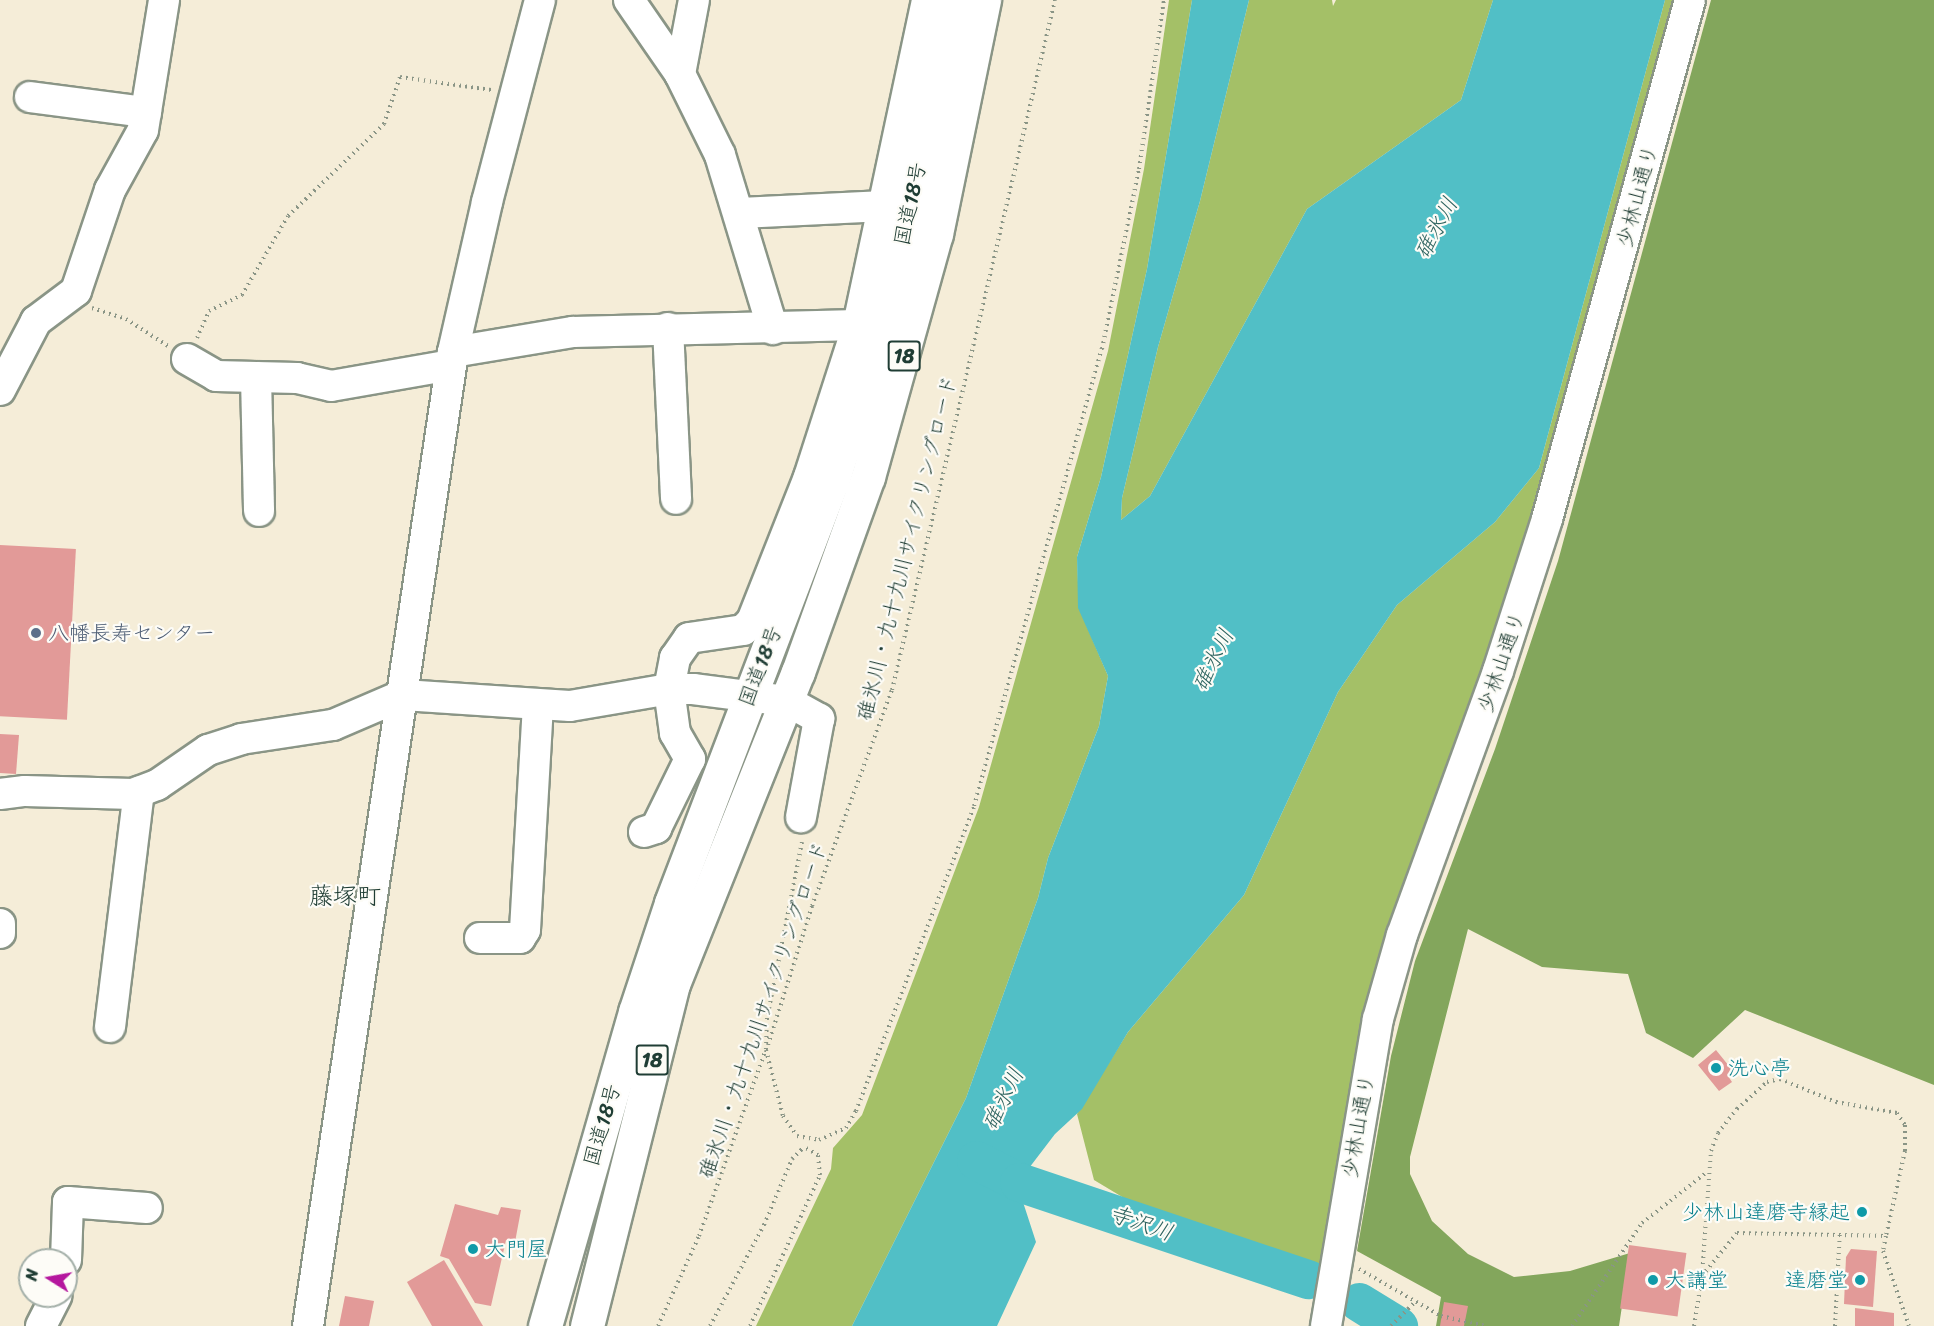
<!DOCTYPE html>
<html>
<head>
<meta charset="utf-8">
<style>
  body { margin:0 }
  #map { position:relative; width:1934px; height:1326px; overflow:hidden; background:#f5edd8; font-family:Sriracha,"Klee One",sans-serif }
  div>[style] { position:absolute }
  .green>* { inset:0; background:#a4c067 }
  .forest>* { inset:0; background:#83a65c }
  .water>* { inset:0; background:#51bfc6 }
  .river>* { height:39px; margin:-19.5px; padding:0 19.5px; transform-origin:19.5px; border-radius:19.5px; background:#51bfc6 }
  .building>* { inset:0; background:#e29a98; transform-origin:0 0 }
  .path>* { height:4px; margin-top:-2px; transform-origin:0; background:repeating-linear-gradient(90deg,#8a9586 0 1.5px,transparent 0 6px) }
  .roads { filter:drop-shadow(2px 0 #8a9586) drop-shadow(-2px 0 #8a9586) drop-shadow(0 2px #8a9586) drop-shadow(0 -2px #8a9586) }
  .minor>* { height:30px; margin:-15px; padding:0 15px; transform-origin:15px; border-radius:15px; background:#fff }
  .highway>* { height:33px; margin:-16.5px; padding:0 16.5px; transform-origin:16.5px; border-radius:16.5px; background:#fff }
  .dots>* { width:16px; height:16px; translate:-50% -50%; box-sizing:border-box; border:3px solid #fdfcf7; border-radius:50% }
  span { translate:-50% -50%; white-space:nowrap; text-align:center; line-height:1.15; -webkit-text-stroke:4.5px #fdfcf7; paint-order:stroke }
  .shield-label span { padding:2px 4px; background:#fdfcf7; border:2px solid; border-radius:4px; -webkit-text-stroke-width:0 }
  .shield-label { font-size:20px; color:#1f3d34; font-weight:700 }
  .street-label { font-size:21px; color:#1f3d34 }
  .service-label { font-size:21px; color:#4e5e75 }
  .left { translate:0 -50%; text-align:left }
  .culture-label { font-size:21px; color:#0d838f }
  .right { translate:-100% -50%; text-align:right }
  .water-label { font-size:22px; color:#2e6460; font-style:italic }
  .quarter-label { font-size:24px; color:#1f3d34 }
  .north { position:absolute; left:18px; top:1248px; width:60px; height:60px; box-sizing:border-box; background:#fdfcf7; border:2px solid #a4b0a9; border-radius:50%; rotate:281deg; font-size:16px; font-weight:700; line-height:24px; text-align:center; color:#1f3d34 }
  .north::after { content:''; display:block; margin:auto; width:21px; height:27px; background:#b5179e; clip-path:polygon(50% 0,100% 100%,50% 72%,0 100%) }
</style>
</head>
<body>
<div id="map">
  <div class="green">
    <div style="clip-path:polygon(1169px 0,1192px 0,1147px 269px,1101px 477px,1077px 557px,1079px 608px,1108px 676px,1099px 726px,1048px 858px,1038px 898px,966px 1098px,852px 1326px,756px 1326px,831px 1169px,833px 1148px,862px 1115px,979px 807px,1108px 351px,1144px 169px)"></div>
    <div style="clip-path:polygon(1249px 0,1332px 0,1333px 6px,1336px 0,1493px 0,1461px 100px,1307px 209px,1150px 496px,1121px 520px,1122px 498px,1158px 347px,1200px 201px)"></div>
    <div style="clip-path:polygon(1665px 0,1673px 0,1548px 470px,1364px 1017px,1318px 1275px,1139px 1207px,1094px 1180px,1077px 1114px,1128px 1032px,1244px 895px,1338px 692px,1397px 605px,1495px 522px,1539px 468px)"></div>
  </div>
  <div class="forest">
    <div style="clip-path:polygon(1711px 0,1934px 0,1934px 1085px,1745px 1010px,1693px 1058px,1646px 1033px,1628px 974px,1542px 967px,1468px 929px,1410px 1157px,1410px 1174px,1432px 1221px,1468px 1254px,1514px 1277px,1570px 1271px,1630px 1253px,1619px 1326px,1436px 1326px,1441px 1297px,1357px 1251px,1391px 1056px,1415px 961px,1495px 749px,1558px 561px)"></div>
  </div>
  <div class="water">
    <div style="clip-path:polygon(1192px 0,1249px 0,1200px 201px,1158px 347px,1122px 498px,1121px 520px,1150px 496px,1307px 209px,1461px 100px,1493px 0,1665px 0,1539px 468px,1495px 522px,1397px 605px,1338px 692px,1244px 895px,1128px 1032px,1082px 1109px,1055px 1134px,1026px 1172px,1022px 1199px,1036px 1242px,997px 1326px,852px 1326px,966px 1098px,1038px 898px,1048px 858px,1099px 726px,1108px 676px,1078px 608px,1077px 557px,1101px 477px,1147px 269px)"></div>
  </div>
  <div class="river">
    <div style="left:976px;top:1160px;width:48px;rotate:27.1deg"></div>
    <div style="left:1019px;top:1182px;width:305px;rotate:18.6deg"></div>
    <div style="left:1359px;top:1302px;width:46px;rotate:31.6deg"></div>
  </div>
  <div class="building">
    <div style="left:0;top:545px;width:76px;height:171px;rotate:3deg"></div>
    <div style="clip-path:polygon(0 734px,19px 735px,16px 774px,0 773px)"></div>
    <div style="clip-path:polygon(1716px 1050px,1733px 1071px,1728px 1076px,1732px 1082px,1719px 1091px,1698px 1065px)"></div>
    <div style="clip-path:polygon(455px 1204px,498px 1215px,501px 1207px,521px 1210px,515px 1242px,506px 1240px,491px 1306px,475px 1303px,449px 1259px,440px 1256px)"></div>
    <div style="left:1629px;top:1245px;width:58px;height:64px;rotate:8deg"></div>
    <div style="clip-path:polygon(1851px 1249px,1877px 1251px,1873px 1307px,1844px 1304px,1846px 1257px)"></div>
    <div style="clip-path:polygon(444px 1260px,483px 1326px,432px 1326px,407px 1282px)"></div>
    <div style="clip-path:polygon(345px 1296px,374px 1301px,369px 1326px,339px 1326px)"></div>
    <div style="clip-path:polygon(1444px 1302px,1468px 1306px,1464px 1326px,1440px 1326px)"></div>
    <div style="clip-path:polygon(1855px 1308px,1894px 1313px,1894px 1326px,1855px 1326px)"></div>
  </div>
  <div class="path">
    <div style="left:92px;top:308px;width:36px;rotate:18deg"></div>
    <div style="left:126px;top:319px;width:50px;rotate:32.7deg"></div>
    <div style="left:197px;top:338px;width:30px;rotate:-66deg"></div>
    <div style="left:209px;top:311px;width:37px;rotate:-26deg"></div>
    <div style="left:242px;top:295px;width:91px;rotate:-59.8deg"></div>
    <div style="left:288px;top:216px;width:133px;rotate:-43.8deg"></div>
    <div style="left:384px;top:124px;width:50px;rotate:-71.2deg"></div>
    <div style="left:400px;top:77px;width:92px;rotate:8.1deg"></div>
    <div style="left:802px;top:842px;width:179px;rotate:101.2deg"></div>
    <div style="left:767px;top:1018px;width:32px;rotate:92deg"></div>
    <div style="left:766px;top:1050px;width:68px;rotate:75.6deg"></div>
    <div style="left:783px;top:1116px;width:24px;rotate:55deg"></div>
    <div style="left:797px;top:1136px;width:22px;rotate:10deg"></div>
    <div style="left:819px;top:1140px;width:30px;rotate:-24deg"></div>
    <div style="left:846px;top:1128px;width:20px;rotate:-60deg"></div>
    <div style="left:856px;top:1111px;width:327px;rotate:-68.8deg"></div>
    <div style="left:974px;top:806px;width:475px;rotate:-74.4deg"></div>
    <div style="left:1102px;top:349px;width:184px;rotate:-78.4deg"></div>
    <div style="left:1139px;top:169px;width:171px;rotate:-81.6deg"></div>
    <div style="left:768px;top:1045px;width:146px;rotate:-72.4deg"></div>
    <div style="left:812px;top:906px;width:230px;rotate:-69.7deg"></div>
    <div style="left:892px;top:690px;width:709px;rotate:-76.71deg"></div>
    <div style="left:1359px;top:1269px;width:95px;rotate:29.8deg"></div>
    <div style="left:1441px;top:1316px;width:46px;rotate:12.5deg"></div>
    <div style="left:1702px;top:1276px;width:55px;rotate:-50.9deg"></div>
    <div style="left:1737px;top:1233px;width:149px;rotate:1.2deg"></div>
    <div style="left:1886px;top:1236px;width:15px;rotate:101deg"></div>
    <div style="left:1883px;top:1251px;width:79px;rotate:70.9deg"></div>
    <div style="left:658px;top:1326px;width:99px;rotate:-65.5deg"></div>
    <div style="left:699px;top:1236px;width:195px;rotate:-70.3deg"></div>
    <div style="left:710px;top:1326px;width:115px;rotate:-61.9deg"></div>
    <div style="left:764px;top:1225px;width:72px;rotate:-67deg"></div>
    <div style="left:792px;top:1159px;width:17px;rotate:-45deg"></div>
    <div style="left:750px;top:1326px;width:166px;rotate:-65.1deg"></div>
    <div style="left:820px;top:1175px;width:20px;rotate:-96deg"></div>
    <div style="left:818px;top:1155px;width:16px;rotate:-150deg"></div>
    <div style="left:1391px;top:1326px;width:35px;rotate:-45deg"></div>
    <div style="left:1572px;top:1326px;width:125px;rotate:-55.8deg"></div>
    <div style="left:1642px;top:1223px;width:83px;rotate:-38.1deg"></div>
    <div style="left:1694px;top:1326px;width:51px;rotate:-80.9deg"></div>
    <div style="left:1702px;top:1276px;width:125px;rotate:-85.9deg"></div>
    <div style="left:1711px;top:1151px;width:19px;rotate:-69deg"></div>
    <div style="left:1718px;top:1133px;width:31px;rotate:-52deg"></div>
    <div style="left:1737px;top:1109px;width:40px;rotate:-42deg"></div>
    <div style="left:1767px;top:1082px;width:13px;rotate:-13deg"></div>
    <div style="left:1780px;top:1079px;width:61px;rotate:22.3deg"></div>
    <div style="left:1836px;top:1102px;width:62px;rotate:10.2deg"></div>
    <div style="left:1897px;top:1113px;width:14px;rotate:56deg"></div>
    <div style="left:1905px;top:1125px;width:26px;rotate:90deg"></div>
    <div style="left:1905px;top:1151px;width:87px;rotate:102.6deg"></div>
    <div style="left:1835px;top:1326px;width:94px;rotate:-87deg"></div>
  </div>
  <div class="roads">
    <div class="minor">
      <div style="left:629px;top:0;width:90px;rotate:55.4deg"></div>
      <div style="left:680px;top:74px;width:90px;rotate:63.7deg"></div>
      <div style="left:720px;top:155px;width:182px;rotate:73.1deg"></div>
      <div style="left:680px;top:74px;width:75px;rotate:-79.3deg"></div>
      <div style="left:30px;top:97px;width:117px;rotate:7.4deg"></div>
      <div style="left:740px;top:213px;width:145px;rotate:-2.8deg"></div>
      <div style="left:668px;top:328px;width:171px;rotate:87.3deg"></div>
      <div style="left:453px;top:352px;width:122px;rotate:-9.5deg"></div>
      <div style="left:573px;top:332px;width:285px;rotate:-1.4deg"></div>
      <div style="left:187px;top:359px;width:34px;rotate:30deg"></div>
      <div style="left:216px;top:376px;width:81px;rotate:1.4deg"></div>
      <div style="left:297px;top:378px;width:35px;rotate:13deg"></div>
      <div style="left:331px;top:386px;width:122px;rotate:-9.9deg"></div>
      <div style="left:256px;top:377px;width:134px;rotate:88.7deg"></div>
      <div style="left:0;top:390px;width:78px;rotate:-62.4deg"></div>
      <div style="left:36px;top:321px;width:50px;rotate:-36.9deg"></div>
      <div style="left:76px;top:291px;width:107px;rotate:-71.4deg"></div>
      <div style="left:110px;top:190px;width:68px;rotate:-61.2deg"></div>
      <div style="left:143px;top:130px;width:132px;rotate:-80.8deg"></div>
      <div style="left:0;top:794px;width:25px;rotate:-7deg"></div>
      <div style="left:25px;top:791px;width:108px;rotate:1.6deg"></div>
      <div style="left:133px;top:794px;width:26px;rotate:-21deg"></div>
      <div style="left:157px;top:785px;width:62px;rotate:-34.5deg"></div>
      <div style="left:208px;top:750px;width:35px;rotate:-18deg"></div>
      <div style="left:241px;top:739px;width:93px;rotate:-8.7deg"></div>
      <div style="left:333px;top:725px;width:76px;rotate:-23.2deg"></div>
      <div style="left:403px;top:695px;width:167px;rotate:3.8deg"></div>
      <div style="left:570px;top:706px;width:100px;rotate:-9.7deg"></div>
      <div style="left:669px;top:689px;width:24px"></div>
      <div style="left:693px;top:689px;width:95px;rotate:7.3deg"></div>
      <div style="left:787px;top:701px;width:37px;rotate:29deg"></div>
      <div style="left:819px;top:719px;width:100px;rotate:100.4deg"></div>
      <div style="left:644px;top:832px;width:13px;rotate:-18deg"></div>
      <div style="left:656px;top:828px;width:77px;rotate:-63.8deg"></div>
      <div style="left:690px;top:759px;width:30px;rotate:-120deg"></div>
      <div style="left:675px;top:733px;width:44px;rotate:-97.8deg"></div>
      <div style="left:669px;top:689px;width:32px;rotate:-79deg"></div>
      <div style="left:675px;top:658px;width:24px;rotate:-55deg"></div>
      <div style="left:689px;top:638px;width:55px;rotate:-8.4deg"></div>
      <div style="left:743px;top:630px;width:13px;rotate:-45deg"></div>
      <div style="left:752px;top:621px;width:155px;rotate:-68.4deg"></div>
      <div style="left:809px;top:477px;width:160px;rotate:-72.1deg"></div>
      <div style="left:858px;top:325px;width:332px;rotate:-78deg"></div>
      <div style="left:0;top:924px;width:9px;rotate:90deg"></div>
      <div style="left:480px;top:938px;width:40px"></div>
      <div style="left:520px;top:938px;width:9px;rotate:-58deg"></div>
      <div style="left:525px;top:930px;width:223px;rotate:-86.7deg"></div>
      <div style="left:110px;top:1027px;width:237px;rotate:-83deg"></div>
      <div style="left:66px;top:1260px;width:58px;rotate:-88deg"></div>
      <div style="left:68px;top:1202px;width:79px;rotate:4.3deg"></div>
      <div style="left:41px;top:1326px;width:34px;rotate:-63deg"></div>
      <div style="left:308px;top:1326px;width:985px;rotate:-81.53deg"></div>
      <div style="left:453px;top:352px;width:154px;rotate:-77.2deg"></div>
      <div style="left:487px;top:202px;width:209px;rotate:-75.3deg"></div>
      <div style="left:1326px;top:1326px;width:311px;rotate:-80.4deg"></div>
      <div style="left:1378px;top:1019px;width:87px;rotate:-74.1deg"></div>
      <div style="left:1402px;top:935px;width:281px;rotate:-70deg"></div>
      <div style="left:1498px;top:671px;width:160px;rotate:-72.1deg"></div>
      <div style="left:1547px;top:519px;width:538px;rotate:-74.6deg"></div>
    </div>
    <div class="highway">
      <div style="left:545px;top:1326px;width:327px;rotate:-74deg"></div>
      <div style="left:635px;top:1012px;width:115px;rotate:-71.7deg"></div>
      <div style="left:671px;top:903px;width:451px;rotate:-69.1deg"></div>
      <div style="left:832px;top:482px;width:125px;rotate:-72.3deg"></div>
      <div style="left:870px;top:363px;width:137px;rotate:-74.7deg"></div>
      <div style="left:906px;top:231px;width:236px;rotate:-78.5deg"></div>
      <div style="left:587px;top:1326px;width:353px;rotate:-75.9deg"></div>
      <div style="left:673px;top:984px;width:336px;rotate:-68.2deg"></div>
      <div style="left:798px;top:672px;width:207px;rotate:-70.3deg"></div>
      <div style="left:868px;top:477px;width:252px;rotate:-74.4deg"></div>
      <div style="left:936px;top:234px;width:239px;rotate:-78.4deg"></div>
    </div>
  </div>
  <div class="dots">
    <div style="left:36px;top:633px;background:#5c6f8a"></div>
    <div style="left:1716px;top:1068px;background:#0f9aa8"></div>
    <div style="left:1862px;top:1212px;background:#0f9aa8"></div>
    <div style="left:473px;top:1249px;background:#0f9aa8"></div>
    <div style="left:1653px;top:1280px;background:#0f9aa8"></div>
    <div style="left:1860px;top:1280px;background:#0f9aa8"></div>
  </div>
  <div class="shield-label">
    <span style="left:904px;top:356px">18</span>
    <span style="left:652px;top:1060px">18</span>
  </div>
  <div class="street-label">
    <span style="left:1637px;top:196px;rotate:-75deg">少林山通り</span>
    <span style="left:910px;top:204px;rotate:-78deg">国道18号</span>
    <span style="left:907px;top:548px;rotate:-76deg">碓氷川・九十九川サイクリングロード</span>
    <span style="left:1501px;top:662px;rotate:-71deg">少林山通り</span>
    <span style="left:760px;top:666px;rotate:-69deg">国道18号</span>
    <span style="left:763px;top:1010px;rotate:-71deg">碓氷川・九十九川サイクリングロード</span>
    <span style="left:602px;top:1125px;rotate:-74deg">国道18号</span>
    <span style="left:1358px;top:1126px;rotate:-80deg">少林山通り</span>
  </div>
  <div class="service-label">
    <span class="left" style="left:48px;top:633px">八幡長寿センター</span>
  </div>
  <div class="culture-label">
    <span class="left" style="left:1728px;top:1068px">洗心亭</span>
    <span class="right" style="left:1850px;top:1212px">少林山達磨寺縁起</span>
    <span class="left" style="left:485px;top:1249px">大門屋</span>
    <span class="left" style="left:1665px;top:1280px">大講堂</span>
    <span class="right" style="left:1848px;top:1280px">達磨堂</span>
  </div>
  <div class="water-label">
    <span style="left:1436px;top:228px;rotate:-62deg">碓氷川</span>
    <span style="left:1213px;top:660px;rotate:-64deg">碓氷川</span>
    <span style="left:1003px;top:1099px;rotate:-64deg">碓氷川</span>
    <span style="left:1141px;top:1223px;rotate:19deg">寺沢川</span>
  </div>
  <div class="quarter-label">
    <span style="left:345px;top:897px">藤塚町</span>
  </div>
  <div class="north">N</div>
</div>
</body>
</html>
